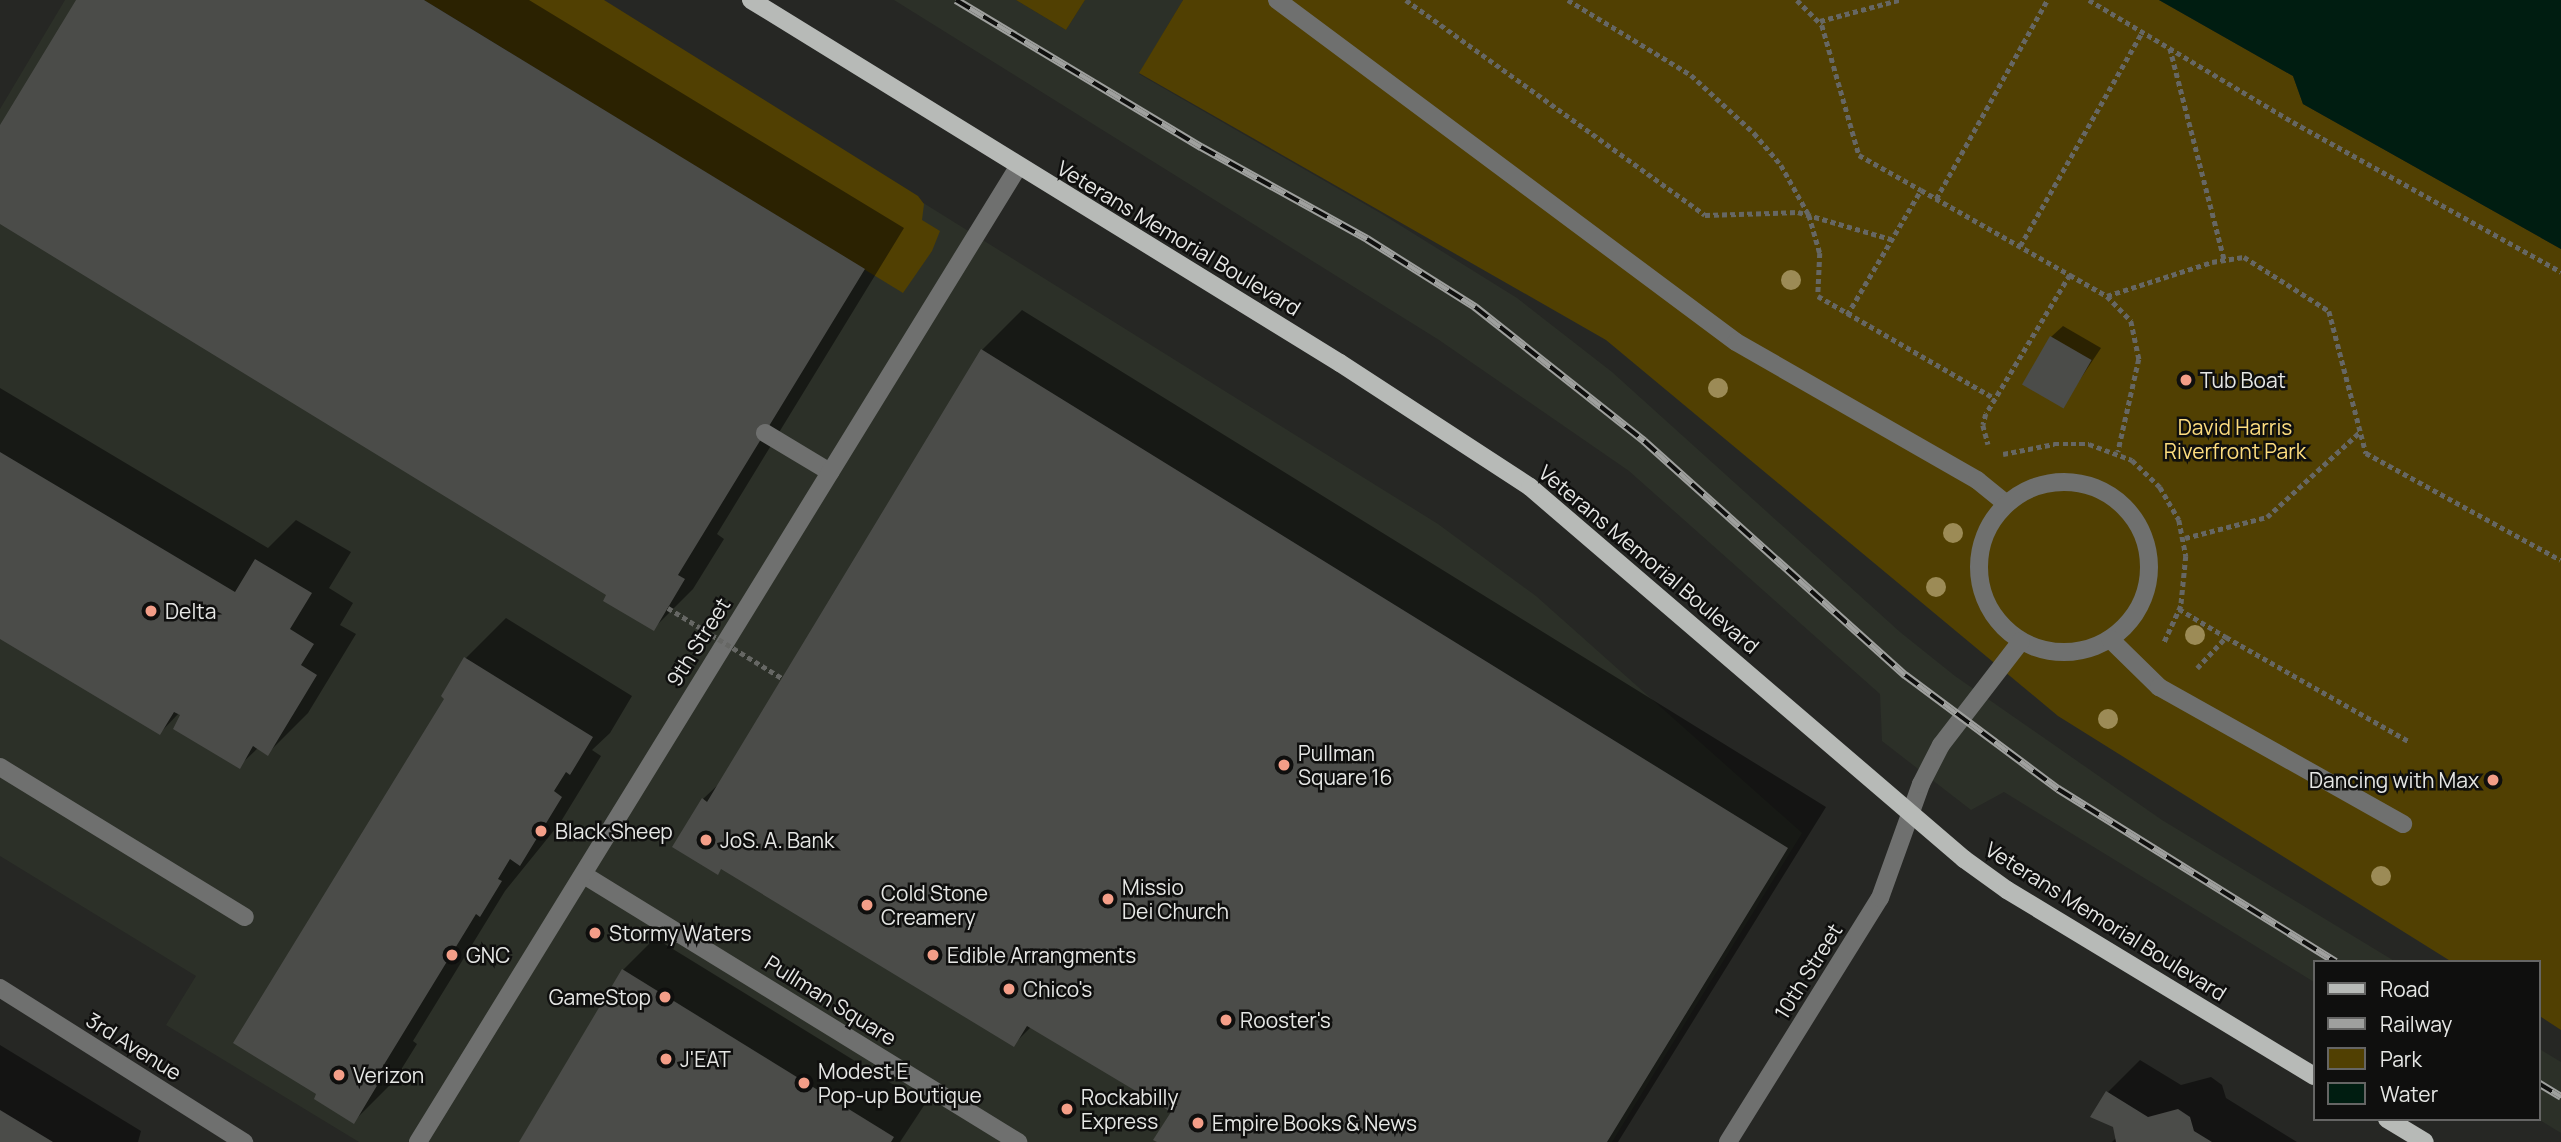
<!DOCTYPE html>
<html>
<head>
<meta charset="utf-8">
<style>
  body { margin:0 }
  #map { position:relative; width:2561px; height:1142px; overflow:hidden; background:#262724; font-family:Manrope,sans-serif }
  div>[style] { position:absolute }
  .built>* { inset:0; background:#2c3028 }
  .green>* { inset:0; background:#514002 }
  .water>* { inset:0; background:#001d11 }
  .shadow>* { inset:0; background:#0007 }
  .building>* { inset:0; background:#4b4c49; transform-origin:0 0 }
  .path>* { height:4.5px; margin-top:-2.25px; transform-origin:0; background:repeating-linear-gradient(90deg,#666764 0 5px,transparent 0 8.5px) }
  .minor>* { height:18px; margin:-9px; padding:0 9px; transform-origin:9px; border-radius:9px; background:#6f706f }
  .minor>.ring { margin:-9px; padding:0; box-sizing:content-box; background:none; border:18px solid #6f706f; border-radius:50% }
  .major>* { height:18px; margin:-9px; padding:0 9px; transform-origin:9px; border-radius:9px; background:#b7bab7 }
  .rail>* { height:8px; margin-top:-4px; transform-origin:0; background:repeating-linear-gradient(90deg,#0f0f0e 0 16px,#9fa09e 0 32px); box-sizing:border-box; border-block:2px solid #9fa09e }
  .path-bridge>* { height:4.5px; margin-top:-2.25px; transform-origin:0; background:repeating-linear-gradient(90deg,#666764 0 5px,transparent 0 8.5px) }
  .trees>* { width:20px; height:20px; margin:-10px; border-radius:50%; background:#9c8b56 }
  .dots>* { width:19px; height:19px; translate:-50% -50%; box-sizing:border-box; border:4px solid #0f0f0e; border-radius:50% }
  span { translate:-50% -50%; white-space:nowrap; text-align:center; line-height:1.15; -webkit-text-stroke:5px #0f0f0e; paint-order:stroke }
  .street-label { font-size:21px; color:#e6e7e5 }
  .poi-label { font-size:21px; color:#e6e7e5 }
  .left { translate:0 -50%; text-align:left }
  .right { translate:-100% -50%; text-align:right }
  .park-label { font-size:21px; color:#fddd7f }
  .legend { position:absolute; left:2313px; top:960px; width:228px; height:161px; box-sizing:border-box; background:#0f0f0e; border:2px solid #656564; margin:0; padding:9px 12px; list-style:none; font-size:21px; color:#e6e7e5 }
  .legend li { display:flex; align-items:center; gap:14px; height:35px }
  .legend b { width:35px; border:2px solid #656564 }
</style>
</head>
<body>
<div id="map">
  <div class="built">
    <div style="clip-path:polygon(65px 0,598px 0,1438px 524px,1536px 596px,1802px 833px,1612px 1142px,359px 1142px,166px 1025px,196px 976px,0 856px,0 109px)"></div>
    <div style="clip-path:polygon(894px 0,1016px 0,1066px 30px,1085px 0,1183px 0,1139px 74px,1382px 214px,1517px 298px,1612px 372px,1900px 632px,1955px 676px,2162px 820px,2396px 962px,2314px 962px,2314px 982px,2004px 792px,1971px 810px,1882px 741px,1880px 694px,1629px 471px,1439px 340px)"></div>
    <div style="clip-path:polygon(2538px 1048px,2561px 1062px,2561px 1133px,2538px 1119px)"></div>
  </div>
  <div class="green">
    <div style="clip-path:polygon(424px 0,604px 0,918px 196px,924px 204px,922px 220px,940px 231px,932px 251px,903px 293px)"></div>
    <div style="clip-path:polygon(1016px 0,1085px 0,1066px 30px)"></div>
    <div style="clip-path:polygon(1183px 0,2159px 0,2293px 76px,2303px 104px,2561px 249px,2561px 1030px,2538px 1015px,2538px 962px,2452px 962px,2058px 716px,1606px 340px,1139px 73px)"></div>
  </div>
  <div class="water">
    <div style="clip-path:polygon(2159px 0,2561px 0,2561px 249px,2303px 104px,2293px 76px)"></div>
  </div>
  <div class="shadow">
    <div style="clip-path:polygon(78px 0,529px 0,904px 228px,717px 534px,724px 539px,693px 589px,653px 629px,609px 594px,0 222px,0 128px)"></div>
    <div style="clip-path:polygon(1022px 310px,1826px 807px,1618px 1142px,1160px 1142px,1173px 1111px,1032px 1026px,1013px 1045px,703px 799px,723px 780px,982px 350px)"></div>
    <div style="clip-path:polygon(2063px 326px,2101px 348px,2063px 405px,2051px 337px)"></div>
    <div style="clip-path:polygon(0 388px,268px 548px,296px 520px,351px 552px,329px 588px,353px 603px,340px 625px,356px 634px,308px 713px,268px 753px,258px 748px,239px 766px,179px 713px,160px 733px,0 637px)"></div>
    <div style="clip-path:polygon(506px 618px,632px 696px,610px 733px,592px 750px,601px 756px,560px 823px,505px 891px,413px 1041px,417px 1044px,394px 1081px,354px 1121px,447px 698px,466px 658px)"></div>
    <div style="clip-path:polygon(655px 938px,925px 1104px,900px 1142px,521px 1142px,623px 970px)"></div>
    <div style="clip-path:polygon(0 1045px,141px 1131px,138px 1142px,0 1142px)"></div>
    <div style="clip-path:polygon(2140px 1060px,2181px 1085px,2211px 1077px,2222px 1085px,2226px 1098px,2297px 1142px,2112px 1142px,2117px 1137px,2108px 1092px)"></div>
  </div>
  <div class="building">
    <div style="clip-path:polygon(76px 0,424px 0,865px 269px,678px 575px,685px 579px,654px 631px,603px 601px,606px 595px,0 224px,0 125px)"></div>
    <div style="left:2050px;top:336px;width:48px;height:56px;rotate:30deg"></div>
    <div style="clip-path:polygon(981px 349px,1788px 848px,1607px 1142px,1157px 1142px,1153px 1140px,1171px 1112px,1027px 1026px,1014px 1047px,721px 869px,718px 875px,672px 847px,702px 798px,707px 802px)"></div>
    <div style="clip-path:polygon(0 452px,235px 592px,255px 559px,312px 593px,290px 629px,314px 644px,301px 665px,317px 675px,268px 756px,253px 746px,240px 769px,173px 729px,180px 715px,174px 712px,160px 735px,0 639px)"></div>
    <div style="clip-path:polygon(464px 657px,593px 737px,570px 775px,566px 772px,554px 791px,562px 797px,520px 866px,510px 859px,498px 879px,502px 881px,480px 917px,476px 914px,374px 1081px,378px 1084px,354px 1124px,314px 1099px,316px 1094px,233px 1043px,444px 699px,441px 696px)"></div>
    <div style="clip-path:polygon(622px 969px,894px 1137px,891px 1142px,519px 1142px)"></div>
    <div style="clip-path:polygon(2106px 1091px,2148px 1117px,2178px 1109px,2190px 1117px,2194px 1131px,2212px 1142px,2116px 1142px,2113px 1127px,2090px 1117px)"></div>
    <div style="clip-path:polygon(0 1110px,53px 1142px,0 1142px)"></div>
  </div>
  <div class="path">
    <div style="left:1406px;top:0;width:368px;rotate:35.7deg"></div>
    <div style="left:1705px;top:215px;width:93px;rotate:-1.8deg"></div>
    <div style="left:1798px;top:212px;width:97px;rotate:16.2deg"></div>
    <div style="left:1568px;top:0;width:144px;rotate:31.4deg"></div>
    <div style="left:1691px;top:75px;width:86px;rotate:42.6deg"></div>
    <div style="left:1754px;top:133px;width:42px;rotate:49.8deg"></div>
    <div style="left:1781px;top:165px;width:57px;rotate:60.8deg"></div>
    <div style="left:1809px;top:215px;width:40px;rotate:74deg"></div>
    <div style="left:1820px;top:253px;width:43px;rotate:92.7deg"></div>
    <div style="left:1818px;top:296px;width:203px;rotate:30.1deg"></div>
    <div style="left:1797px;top:0;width:35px;rotate:45deg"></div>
    <div style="left:1822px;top:25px;width:135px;rotate:74.1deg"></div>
    <div style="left:1859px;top:155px;width:71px;rotate:29.4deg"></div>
    <div style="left:2089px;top:0;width:238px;rotate:30.9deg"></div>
    <div style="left:2293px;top:122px;width:307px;rotate:29.2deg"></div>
    <div style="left:1820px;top:21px;width:82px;rotate:-14.9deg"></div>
    <div style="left:2170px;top:48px;width:218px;rotate:75.6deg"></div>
    <div style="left:1936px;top:199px;width:228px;rotate:-60.8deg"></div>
    <div style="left:2020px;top:246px;width:246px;rotate:-60.3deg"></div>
    <div style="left:2070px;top:275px;width:43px;rotate:29.6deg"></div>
    <div style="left:2107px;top:296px;width:110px;rotate:-17.9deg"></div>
    <div style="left:2212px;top:262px;width:32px;rotate:-9deg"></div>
    <div style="left:2244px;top:257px;width:101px;rotate:32.4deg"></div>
    <div style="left:2329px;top:311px;width:147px;rotate:75.4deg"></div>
    <div style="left:2366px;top:453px;width:222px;rotate:28.8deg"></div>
    <div style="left:2107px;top:296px;width:35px;rotate:46deg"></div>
    <div style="left:2131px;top:321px;width:39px;rotate:78deg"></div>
    <div style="left:2139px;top:359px;width:95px;rotate:102.7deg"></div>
    <div style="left:1847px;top:315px;width:145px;rotate:-59.4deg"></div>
    <div style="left:1921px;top:190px;width:172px;rotate:29.7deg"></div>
    <div style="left:2070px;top:275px;width:162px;rotate:121.1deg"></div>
    <div style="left:1986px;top:414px;width:11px;rotate:105deg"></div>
    <div style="left:1983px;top:425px;width:20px;rotate:75deg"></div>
    <div style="left:2003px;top:454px;width:52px;rotate:-11.1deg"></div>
    <div style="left:2054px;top:444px;width:35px"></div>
    <div style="left:2089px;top:444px;width:46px;rotate:20.4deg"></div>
    <div style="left:2132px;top:460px;width:39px;rotate:44deg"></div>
    <div style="left:2160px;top:487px;width:38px;rotate:60deg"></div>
    <div style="left:2179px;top:520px;width:37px;rotate:79deg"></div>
    <div style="left:2186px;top:556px;width:50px;rotate:95.7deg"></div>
    <div style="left:2181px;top:606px;width:41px;rotate:114.7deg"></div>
    <div style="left:2185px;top:538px;width:85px;rotate:-14.4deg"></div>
    <div style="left:2267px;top:517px;width:127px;rotate:-42.5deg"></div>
    <div style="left:2179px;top:609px;width:55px;rotate:30.8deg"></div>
    <div style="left:2197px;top:668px;width:42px;rotate:-46.9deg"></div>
    <div style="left:2226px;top:637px;width:212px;rotate:29.7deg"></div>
  </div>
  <div class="minor">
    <div style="left:1277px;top:0;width:572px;rotate:36.69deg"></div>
    <div style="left:1736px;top:342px;width:278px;rotate:29.8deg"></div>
    <div style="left:1977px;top:480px;width:38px;rotate:39deg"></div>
    <div style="left:765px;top:433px;width:76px;rotate:31deg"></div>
    <div class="ring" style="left:1979px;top:482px;width:152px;height:152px"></div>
    <div style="left:2110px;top:639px;width:69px;rotate:44.4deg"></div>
    <div style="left:2159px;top:687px;width:280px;rotate:29.3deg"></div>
    <div style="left:0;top:767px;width:287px;rotate:31.5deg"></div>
    <div style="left:584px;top:875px;width:510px;rotate:31.6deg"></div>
    <div style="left:0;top:988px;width:289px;rotate:32.3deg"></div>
    <div style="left:418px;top:1142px;width:1145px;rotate:-58.39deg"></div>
    <div style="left:1728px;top:1142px;width:287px;rotate:-58.1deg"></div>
    <div style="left:1880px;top:898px;width:121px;rotate:-70.2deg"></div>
    <div style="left:1921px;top:784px;width:44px;rotate:-62.9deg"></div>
    <div style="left:1941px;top:745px;width:131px;rotate:-52.4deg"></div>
  </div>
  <div class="major">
    <div style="left:751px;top:0;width:692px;rotate:31.65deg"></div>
    <div style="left:1340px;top:363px;width:227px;rotate:33.1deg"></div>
    <div style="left:1530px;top:487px;width:572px;rotate:40.6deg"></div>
    <div style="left:1964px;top:859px;width:53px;rotate:35.8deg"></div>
    <div style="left:2007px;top:890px;width:359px;rotate:31.2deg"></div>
    <div style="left:2387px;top:1119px;width:44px;rotate:31.2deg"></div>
  </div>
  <div class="rail">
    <div style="left:956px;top:0;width:286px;rotate:31deg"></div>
    <div style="left:1201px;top:147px;width:190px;rotate:29deg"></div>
    <div style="left:1367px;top:239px;width:128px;rotate:32.2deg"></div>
    <div style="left:1475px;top:307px;width:216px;rotate:38.4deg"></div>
    <div style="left:1644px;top:441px;width:351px;rotate:41.9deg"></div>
    <div style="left:1905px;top:675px;width:191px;rotate:36.7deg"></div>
    <div style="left:2058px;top:789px;width:327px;rotate:31.9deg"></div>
    <div style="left:2538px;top:1083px;width:27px;rotate:31deg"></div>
  </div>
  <div class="path-bridge">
    <div style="left:668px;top:608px;width:134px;rotate:31.6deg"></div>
  </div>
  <div class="trees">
    <div style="left:1791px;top:280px"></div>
    <div style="left:1718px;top:388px"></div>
    <div style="left:1953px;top:533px"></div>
    <div style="left:1936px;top:587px"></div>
    <div style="left:2195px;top:635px"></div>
    <div style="left:2108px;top:719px"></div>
    <div style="left:2381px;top:876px"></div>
  </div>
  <div class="dots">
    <div style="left:2186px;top:380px;background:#f49e88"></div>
    <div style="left:151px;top:611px;background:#f49e88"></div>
    <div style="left:1284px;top:765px;background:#f49e88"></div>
    <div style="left:2493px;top:780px;background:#f49e88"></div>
    <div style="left:541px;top:831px;background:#f49e88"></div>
    <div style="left:706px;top:840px;background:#f49e88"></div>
    <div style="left:1108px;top:899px;background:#f49e88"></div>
    <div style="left:867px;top:905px;background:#f49e88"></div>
    <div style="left:595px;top:933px;background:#f49e88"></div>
    <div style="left:452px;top:955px;background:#f49e88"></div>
    <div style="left:933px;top:955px;background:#f49e88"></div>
    <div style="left:1009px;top:989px;background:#f49e88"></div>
    <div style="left:665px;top:997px;background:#f49e88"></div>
    <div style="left:1226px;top:1020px;background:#f49e88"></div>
    <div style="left:666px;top:1059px;background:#f49e88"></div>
    <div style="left:339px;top:1075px;background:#f49e88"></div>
    <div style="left:804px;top:1083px;background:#f49e88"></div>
    <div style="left:1067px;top:1109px;background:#f49e88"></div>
    <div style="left:1198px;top:1123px;background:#f49e88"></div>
  </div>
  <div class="street-label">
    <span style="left:1179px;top:238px;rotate:31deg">Veterans Memorial Boulevard</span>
    <span style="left:1649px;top:559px;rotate:40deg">Veterans Memorial Boulevard</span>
    <span style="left:698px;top:642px;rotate:-58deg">9th Street</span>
    <span style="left:2106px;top:921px;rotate:32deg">Veterans Memorial Boulevard</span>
    <span style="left:1808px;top:971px;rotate:-58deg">10th Street</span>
    <span style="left:831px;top:1000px;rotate:32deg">Pullman Square</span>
    <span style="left:134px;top:1046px;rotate:32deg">3rd Avenue</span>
  </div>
  <div class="poi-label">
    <span class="left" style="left:2200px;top:380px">Tub Boat</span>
    <span class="left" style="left:165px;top:611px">Delta</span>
    <span class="left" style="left:1298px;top:765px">Pullman<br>Square 16</span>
    <span class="right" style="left:2479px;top:780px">Dancing with Max</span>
    <span class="left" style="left:555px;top:831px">Black Sheep</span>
    <span class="left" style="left:720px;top:840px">JoS. A. Bank</span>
    <span class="left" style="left:1122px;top:899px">Missio<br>Dei Church</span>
    <span class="left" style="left:881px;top:905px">Cold Stone<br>Creamery</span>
    <span class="left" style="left:609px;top:933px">Stormy Waters</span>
    <span class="left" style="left:466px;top:955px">GNC</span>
    <span class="left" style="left:947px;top:955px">Edible Arrangments</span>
    <span class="left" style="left:1023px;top:989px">Chico's</span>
    <span class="right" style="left:651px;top:997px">GameStop</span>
    <span class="left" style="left:1240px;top:1020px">Rooster's</span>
    <span class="left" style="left:680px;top:1059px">J'EAT</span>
    <span class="left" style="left:818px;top:1083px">Modest E<br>Pop-up Boutique</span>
    <span class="left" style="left:353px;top:1075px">Verizon</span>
    <span class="left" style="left:1081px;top:1109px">Rockabilly<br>Express</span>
    <span class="left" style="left:1212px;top:1123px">Empire Books &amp; News</span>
  </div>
  <div class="park-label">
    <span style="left:2235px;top:439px">David Harris<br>Riverfront Park</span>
  </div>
  <ul class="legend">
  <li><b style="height:9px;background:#b7bab7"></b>Road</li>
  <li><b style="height:9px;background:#9fa09e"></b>Railway</li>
  <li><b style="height:19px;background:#514002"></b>Park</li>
  <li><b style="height:19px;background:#001d11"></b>Water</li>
  </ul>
</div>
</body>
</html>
